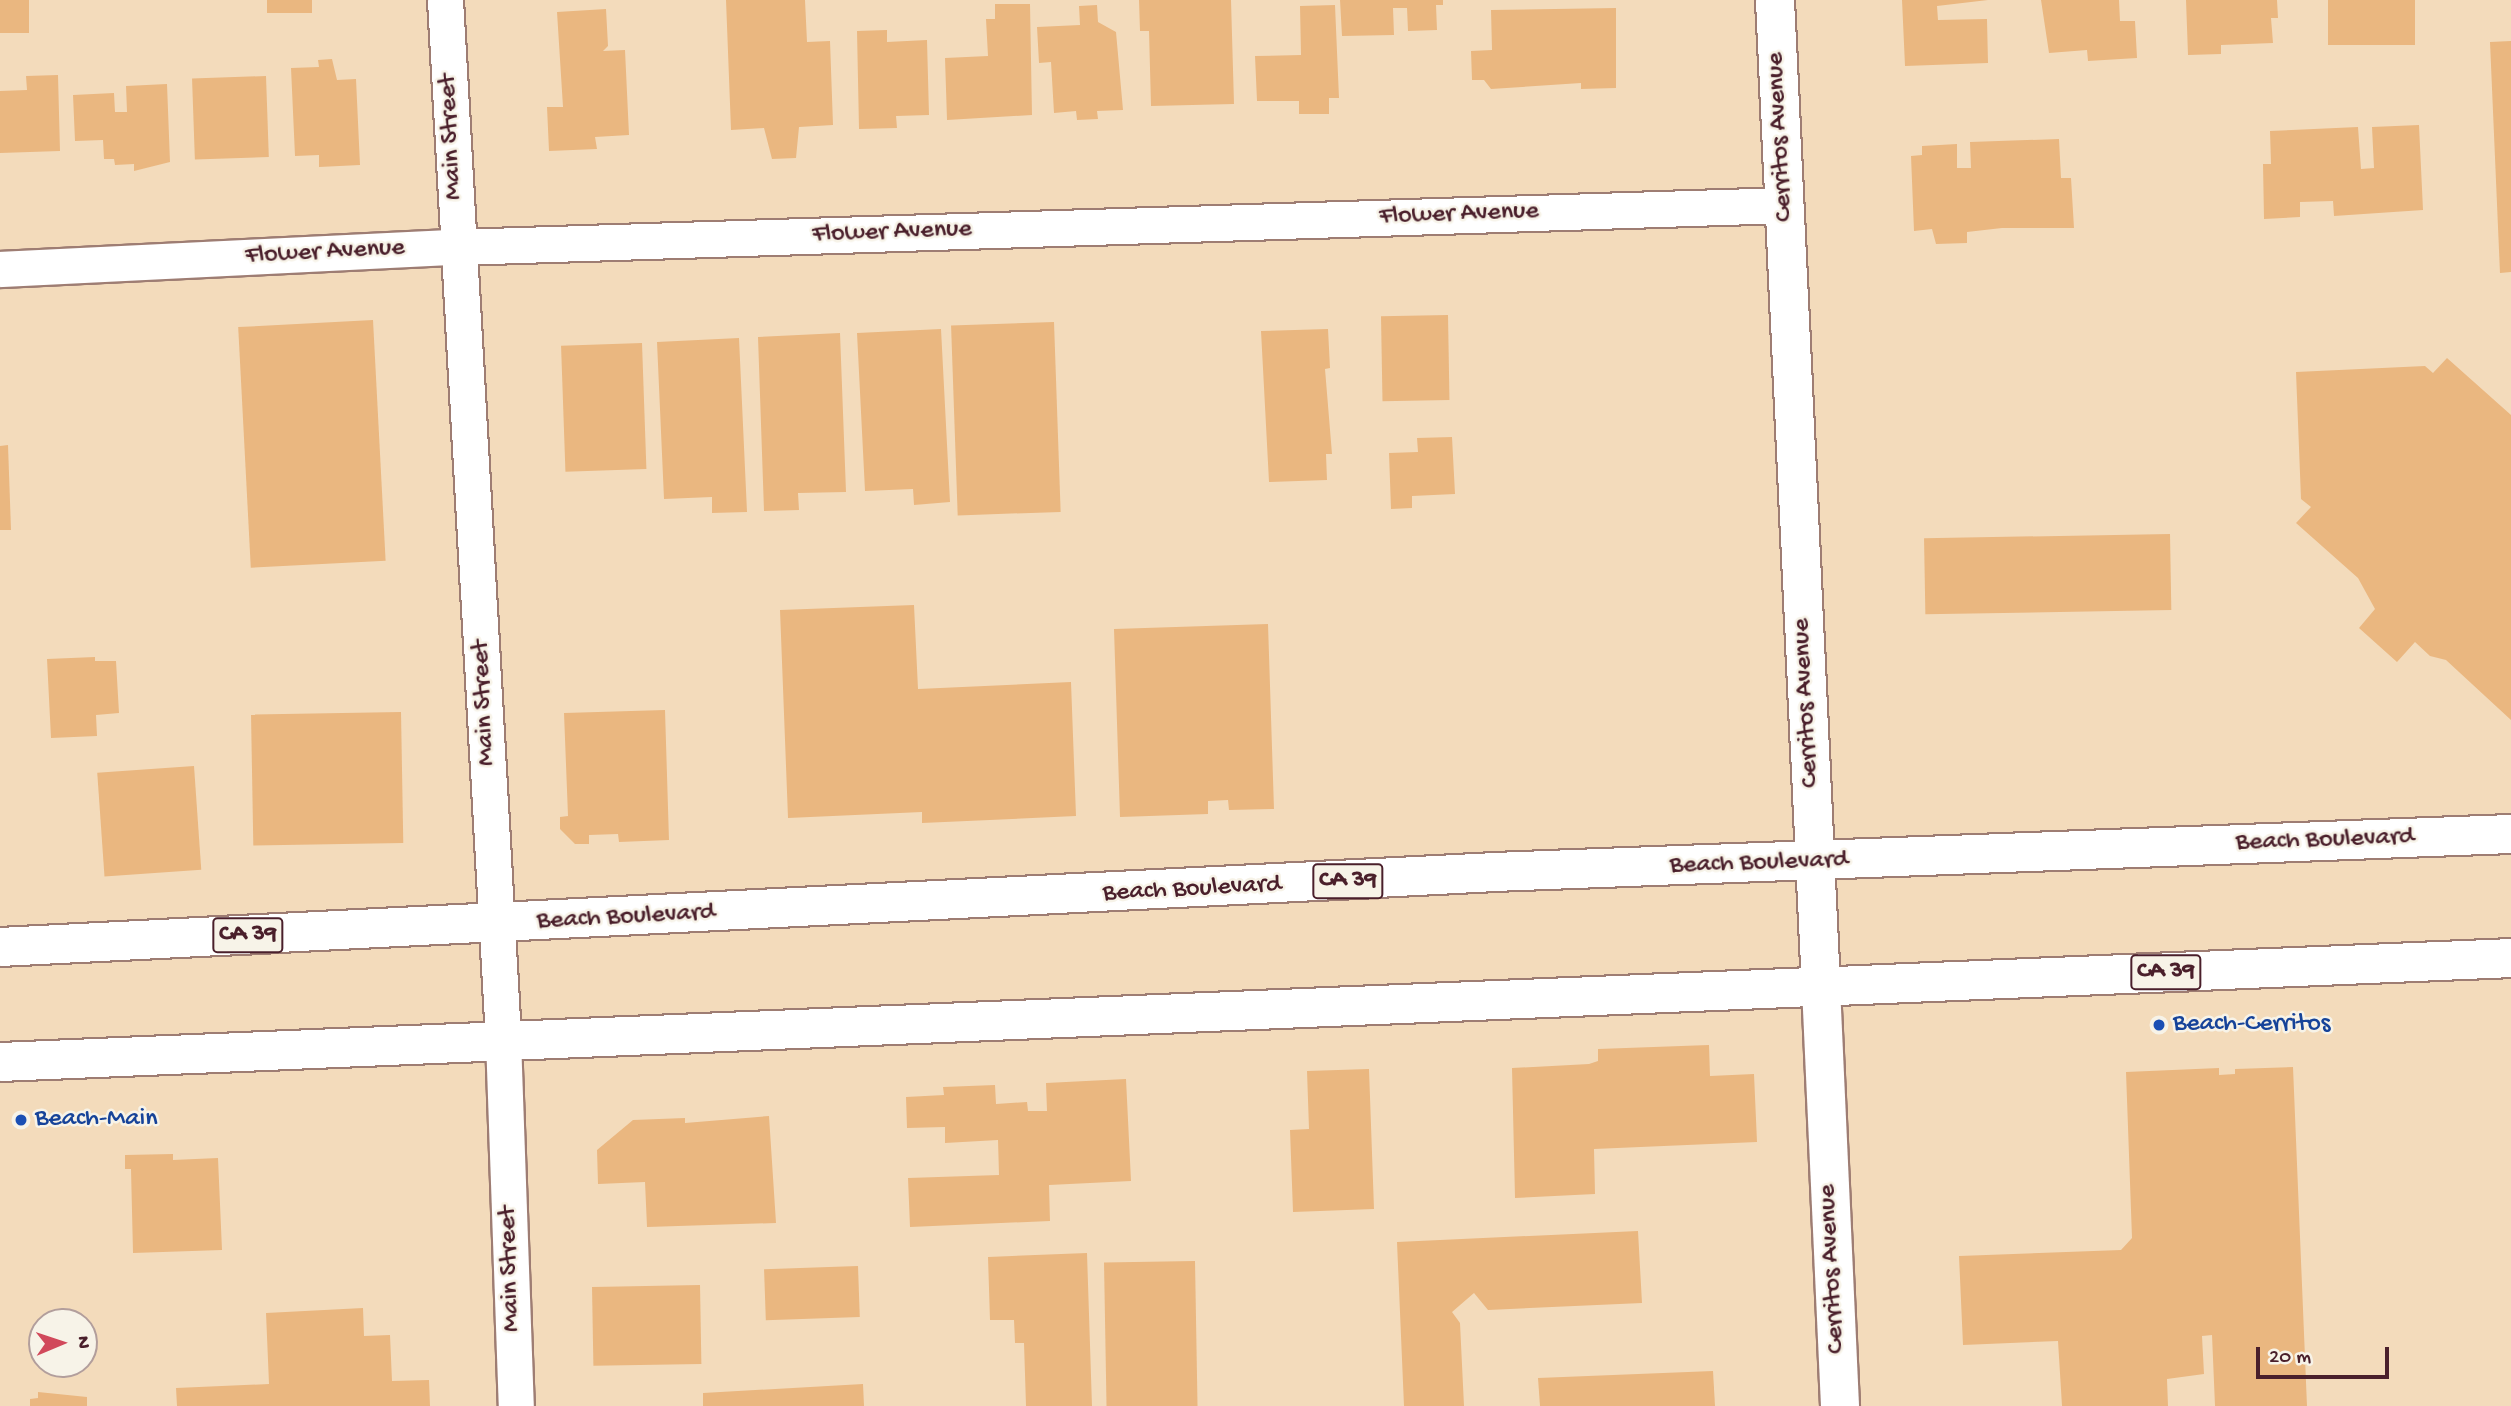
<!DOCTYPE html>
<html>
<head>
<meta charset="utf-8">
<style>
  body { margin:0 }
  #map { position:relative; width:2511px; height:1406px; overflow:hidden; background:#f3dbbb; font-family:"Gochi Hand",sans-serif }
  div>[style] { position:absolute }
  .building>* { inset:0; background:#eab780; transform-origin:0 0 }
  .roads { filter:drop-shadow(2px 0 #9e7d73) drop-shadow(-2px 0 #9e7d73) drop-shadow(0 2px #9e7d73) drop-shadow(0 -2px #9e7d73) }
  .minor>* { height:35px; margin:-17.5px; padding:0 17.5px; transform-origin:17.5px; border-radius:17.5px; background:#fff }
  .tertiary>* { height:38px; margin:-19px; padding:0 19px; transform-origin:19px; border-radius:19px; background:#fff }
  .secondary>* { height:38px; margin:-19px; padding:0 19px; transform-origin:19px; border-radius:19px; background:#fff }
  .primary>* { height:38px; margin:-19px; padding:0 19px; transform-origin:19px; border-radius:19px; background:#fff }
  .dots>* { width:19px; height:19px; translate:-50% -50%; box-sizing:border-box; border:4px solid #f7f3e8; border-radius:50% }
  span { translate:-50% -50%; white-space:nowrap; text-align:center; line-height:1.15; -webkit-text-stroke:5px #f7f3e8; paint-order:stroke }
  .shield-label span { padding:2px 5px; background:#f7f3e8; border:2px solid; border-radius:5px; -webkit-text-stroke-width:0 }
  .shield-label { font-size:24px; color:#4a1f2b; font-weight:700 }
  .street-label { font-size:26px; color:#4a1f2b }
  .transit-label { font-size:26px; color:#164399 }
  .left { translate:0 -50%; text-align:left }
  .north { position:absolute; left:28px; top:1308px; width:70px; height:70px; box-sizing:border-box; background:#f7f3e8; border:2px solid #b29e9c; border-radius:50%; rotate:88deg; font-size:19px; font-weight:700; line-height:28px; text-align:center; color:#4a1f2b }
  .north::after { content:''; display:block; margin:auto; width:24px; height:32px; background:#d1495b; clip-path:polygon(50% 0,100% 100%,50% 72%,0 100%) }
  .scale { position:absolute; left:2256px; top:1347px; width:133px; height:32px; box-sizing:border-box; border:4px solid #4a1f2b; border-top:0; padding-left:9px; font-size:21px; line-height:24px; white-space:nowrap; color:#4a1f2b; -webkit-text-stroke:5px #f7f3e8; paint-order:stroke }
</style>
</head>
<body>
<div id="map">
  <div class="building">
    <div style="left:0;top:0;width:29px;height:33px"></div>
    <div style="left:267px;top:0;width:45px;height:13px"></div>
    <div style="clip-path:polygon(726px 0,805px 0,807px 42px,830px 41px,833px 125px,799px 127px,796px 158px,772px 159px,764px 128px,731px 130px)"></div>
    <div style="clip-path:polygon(1139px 0,1231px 0,1234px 104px,1151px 106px,1149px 31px,1140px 31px)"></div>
    <div style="clip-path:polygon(1340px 0,1443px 0,1443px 5px,1436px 5px,1437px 30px,1408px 31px,1407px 8px,1393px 8px,1394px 35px,1342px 36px)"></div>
    <div style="clip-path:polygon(1902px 0,1988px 0,1937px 6px,1938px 20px,1987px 19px,1988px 63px,1905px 66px)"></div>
    <div style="clip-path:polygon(2041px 0,2119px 0,2120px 21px,2135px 21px,2137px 58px,2088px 61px,2087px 50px,2049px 53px)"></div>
    <div style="clip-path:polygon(2186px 0,2277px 0,2278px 18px,2271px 18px,2273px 43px,2221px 45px,2221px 54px,2188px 55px)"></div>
    <div style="left:2415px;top:0;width:45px;height:87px;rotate:90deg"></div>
    <div style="clip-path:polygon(995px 4px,1030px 4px,1032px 115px,947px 120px,945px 58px,988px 56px,986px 19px,995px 19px)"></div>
    <div style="clip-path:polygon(1097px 5px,1098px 22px,1116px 32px,1123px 110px,1097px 111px,1098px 119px,1077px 120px,1076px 111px,1054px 113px,1051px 62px,1039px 63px,1037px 27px,1080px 25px,1079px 6px)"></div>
    <div style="clip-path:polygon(1335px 5px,1339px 98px,1329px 98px,1329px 114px,1299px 114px,1299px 101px,1257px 101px,1255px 56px,1301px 55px,1300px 6px)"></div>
    <div style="clip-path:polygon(1616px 8px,1616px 88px,1581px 89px,1581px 83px,1491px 89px,1484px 80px,1472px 80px,1471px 51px,1492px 50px,1491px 10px)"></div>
    <div style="clip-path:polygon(606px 9px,608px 46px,603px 51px,625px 50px,629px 135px,595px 137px,597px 149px,549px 151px,547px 107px,563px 107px,557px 12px)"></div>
    <div style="clip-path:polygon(887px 30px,887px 42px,927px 40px,929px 115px,896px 116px,897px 128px,859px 129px,857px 31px)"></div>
    <div style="clip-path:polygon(2511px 41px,2511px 272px,2500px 273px,2490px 42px)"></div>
    <div style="clip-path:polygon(332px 59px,337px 80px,356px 79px,360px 165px,319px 167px,319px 155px,295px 156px,291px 68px,319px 67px,318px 60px)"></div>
    <div style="clip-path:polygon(58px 75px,60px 151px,0 153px,0 91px,27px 90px,26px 76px)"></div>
    <div style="left:266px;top:76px;width:81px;height:74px;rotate:88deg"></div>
    <div style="clip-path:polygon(167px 84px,170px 162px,134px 171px,134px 164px,115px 165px,114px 159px,104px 159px,103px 140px,75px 141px,73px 95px,114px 93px,115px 112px,127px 112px,126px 86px)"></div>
    <div style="clip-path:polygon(2419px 125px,2423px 210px,2334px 216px,2333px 201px,2300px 202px,2300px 217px,2264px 219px,2263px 164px,2271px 164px,2270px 131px,2358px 127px,2361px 169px,2374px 168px,2372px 127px)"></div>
    <div style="clip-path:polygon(2059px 139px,2061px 178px,2071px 178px,2074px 228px,2002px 228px,1967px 232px,1967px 243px,1936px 244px,1932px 229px,1914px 231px,1911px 156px,1922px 155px,1922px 146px,1957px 144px,1957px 168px,1971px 168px,1970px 142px)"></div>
    <div style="left:1448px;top:315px;width:85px;height:67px;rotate:89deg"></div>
    <div style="left:373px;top:320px;width:241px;height:135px;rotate:87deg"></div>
    <div style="left:1054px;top:322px;width:190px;height:103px;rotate:88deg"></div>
    <div style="clip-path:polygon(941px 329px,950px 502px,914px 505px,913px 489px,865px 491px,857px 333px)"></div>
    <div style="clip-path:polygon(1328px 329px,1330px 368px,1325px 369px,1332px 454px,1326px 454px,1327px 480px,1269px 482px,1261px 331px)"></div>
    <div style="clip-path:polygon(840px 333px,846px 492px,798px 493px,799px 510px,764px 511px,758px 337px)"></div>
    <div style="clip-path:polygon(739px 338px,747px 512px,712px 513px,712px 497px,664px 499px,657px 342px)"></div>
    <div style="left:642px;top:343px;width:126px;height:81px;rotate:88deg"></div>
    <div style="clip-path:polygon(2447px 358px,2511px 415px,2511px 720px,2446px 660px,2430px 656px,2415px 642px,2397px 662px,2359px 628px,2375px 609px,2358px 578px,2296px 523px,2311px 507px,2301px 499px,2296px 372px,2425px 366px,2433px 373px)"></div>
    <div style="clip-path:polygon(1452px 437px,1455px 494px,1412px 496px,1412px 508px,1391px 509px,1389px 453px,1418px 452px,1417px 438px)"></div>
    <div style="clip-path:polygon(8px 445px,11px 530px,0 530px,0 446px)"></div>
    <div style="left:2170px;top:534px;width:76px;height:246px;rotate:89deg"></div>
    <div style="clip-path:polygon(914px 605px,918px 689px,1071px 682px,1076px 816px,922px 823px,922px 812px,788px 818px,780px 610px)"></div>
    <div style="clip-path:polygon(1268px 624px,1274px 809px,1229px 810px,1228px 800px,1208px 801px,1208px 814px,1120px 817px,1114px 629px)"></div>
    <div style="clip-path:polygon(95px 657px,95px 661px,116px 661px,119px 713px,96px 715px,97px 736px,51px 738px,47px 659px)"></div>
    <div style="clip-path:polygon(665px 710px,669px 840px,619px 842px,618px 834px,589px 835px,589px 844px,575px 844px,560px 829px,560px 817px,568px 816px,564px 713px)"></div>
    <div style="left:401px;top:712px;width:131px;height:150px;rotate:89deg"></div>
    <div style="left:194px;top:766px;width:104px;height:97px;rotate:86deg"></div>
    <div style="clip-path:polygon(1709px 1045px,1710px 1076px,1754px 1074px,1757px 1142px,1594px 1149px,1595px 1194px,1515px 1198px,1512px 1068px,1589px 1064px,1598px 1061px,1598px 1049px)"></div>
    <div style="clip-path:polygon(2293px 1067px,2307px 1406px,2215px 1406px,2212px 1335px,2202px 1336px,2204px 1374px,2167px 1379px,2168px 1406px,2062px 1406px,2058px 1341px,1963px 1345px,1959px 1256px,2121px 1250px,2132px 1238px,2126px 1072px,2219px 1068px,2219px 1075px,2235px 1074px,2235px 1069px)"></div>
    <div style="clip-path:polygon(1369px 1069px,1374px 1209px,1293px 1212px,1290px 1130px,1309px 1129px,1307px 1071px)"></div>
    <div style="clip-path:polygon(1126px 1079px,1131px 1181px,1049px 1185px,1050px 1221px,910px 1227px,908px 1178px,999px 1175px,998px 1140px,945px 1143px,945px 1127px,907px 1128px,906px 1097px,944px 1095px,943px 1087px,995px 1085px,996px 1104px,1027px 1102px,1028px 1111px,1047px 1111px,1046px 1083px)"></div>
    <div style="clip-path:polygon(769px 1116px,776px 1223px,647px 1227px,645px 1182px,598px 1184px,597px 1150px,633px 1120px,685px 1118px,685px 1123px)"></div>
    <div style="clip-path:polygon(173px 1154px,173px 1160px,218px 1158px,222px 1250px,133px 1253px,131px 1169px,125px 1169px,125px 1155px)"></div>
    <div style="clip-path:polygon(1638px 1231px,1642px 1303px,1488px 1310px,1474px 1293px,1452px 1312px,1460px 1323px,1464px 1406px,1404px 1406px,1397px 1242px)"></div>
    <div style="clip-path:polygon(1087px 1253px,1092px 1406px,1026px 1406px,1024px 1343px,1015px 1343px,1014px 1320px,990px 1320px,988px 1257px)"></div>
    <div style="left:1195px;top:1261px;width:145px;height:91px;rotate:89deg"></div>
    <div style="left:858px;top:1266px;width:51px;height:94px;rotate:88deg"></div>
    <div style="left:700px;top:1285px;width:79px;height:108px;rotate:89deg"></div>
    <div style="clip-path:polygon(363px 1308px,364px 1336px,390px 1335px,392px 1381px,429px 1380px,430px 1406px,177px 1406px,176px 1388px,269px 1384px,266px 1313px)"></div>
    <div style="clip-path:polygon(1713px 1371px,1715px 1406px,1540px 1406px,1538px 1378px)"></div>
    <div style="clip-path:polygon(863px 1384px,864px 1406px,703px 1406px,703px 1393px)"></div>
    <div style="clip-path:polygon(38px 1392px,87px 1397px,87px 1406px,30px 1406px,30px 1399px,38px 1398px)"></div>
  </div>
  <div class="roads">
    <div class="minor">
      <div style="left:445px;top:0;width:1041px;rotate:86.8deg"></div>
      <div style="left:503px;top:1039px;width:367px;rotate:88deg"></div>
      <div style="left:0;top:269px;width:458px;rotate:-2.8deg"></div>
      <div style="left:457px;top:247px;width:1328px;rotate:-1.81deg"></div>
    </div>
    <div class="tertiary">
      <div style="left:1821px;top:987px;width:419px;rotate:87.4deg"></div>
    </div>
    <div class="secondary">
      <div style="left:1775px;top:0;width:988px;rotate:87.33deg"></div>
    </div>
    <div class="primary">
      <div style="left:0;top:947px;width:1496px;rotate:-2.87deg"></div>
      <div style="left:1494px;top:872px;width:1018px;rotate:-2.14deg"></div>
      <div style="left:0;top:1062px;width:2513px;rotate:-2.37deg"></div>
    </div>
  </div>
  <div class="dots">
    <div style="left:2159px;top:1025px;background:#1a4fb4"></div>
    <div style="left:21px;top:1120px;background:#1a4fb4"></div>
  </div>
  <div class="shield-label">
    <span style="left:1348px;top:881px">CA 39</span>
    <span style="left:248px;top:935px">CA 39</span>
    <span style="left:2166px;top:972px">CA 39</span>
  </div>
  <div class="street-label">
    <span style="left:452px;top:137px;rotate:-93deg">Main Street</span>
    <span style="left:1781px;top:137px;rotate:-93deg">Cerritos Avenue</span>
    <span style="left:1459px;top:215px;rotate:-2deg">Flower Avenue</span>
    <span style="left:892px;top:233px;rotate:-2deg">Flower Avenue</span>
    <span style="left:325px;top:253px;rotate:-3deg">Flower Avenue</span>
    <span style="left:485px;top:703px;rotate:-93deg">Main Street</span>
    <span style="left:1807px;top:703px;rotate:-93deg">Cerritos Avenue</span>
    <span style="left:2325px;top:841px;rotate:-2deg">Beach Boulevard</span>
    <span style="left:1759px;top:864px;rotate:-2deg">Beach Boulevard</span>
    <span style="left:1192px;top:890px;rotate:-3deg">Beach Boulevard</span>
    <span style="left:626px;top:918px;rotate:-3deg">Beach Boulevard</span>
    <span style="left:511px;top:1269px;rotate:-92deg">Main Street</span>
    <span style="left:1833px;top:1269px;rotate:-93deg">Cerritos Avenue</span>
  </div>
  <div class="transit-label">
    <span class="left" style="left:2173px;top:1025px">Beach-Cerritos</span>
    <span class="left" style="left:35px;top:1120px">Beach-Main</span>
  </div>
  <div class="north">N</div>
  <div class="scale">20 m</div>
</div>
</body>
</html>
